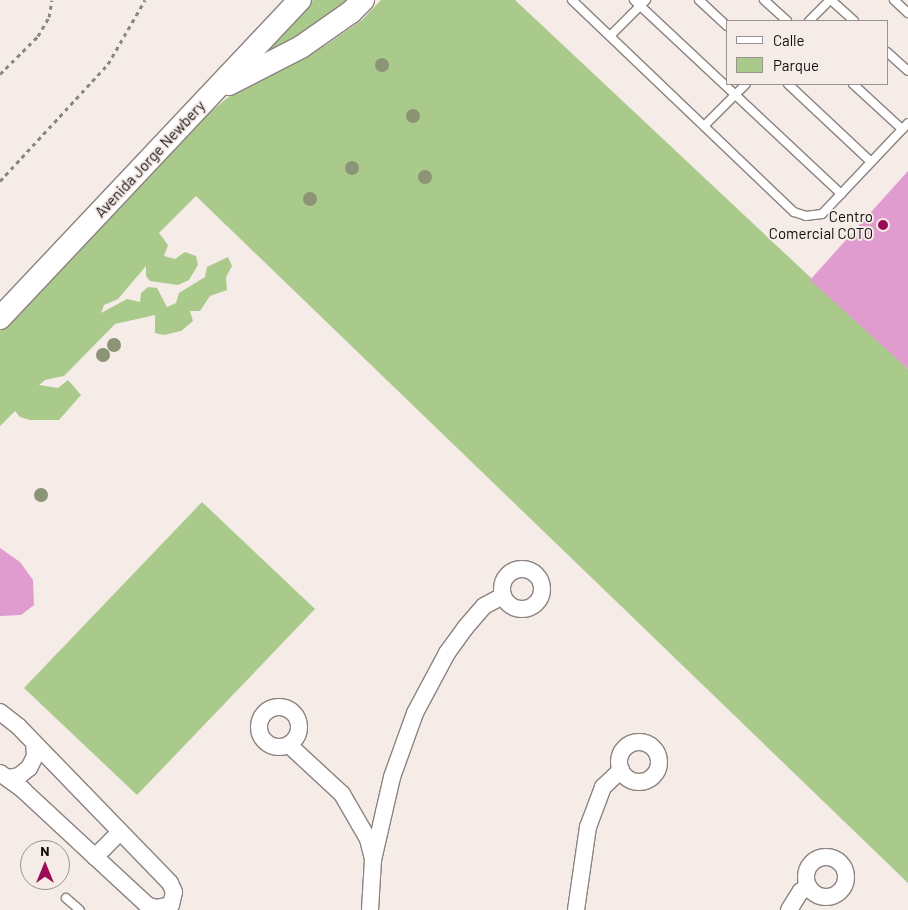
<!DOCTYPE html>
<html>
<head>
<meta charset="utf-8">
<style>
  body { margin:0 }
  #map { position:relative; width:908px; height:910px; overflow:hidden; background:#f5ebe7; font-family:Barlow,sans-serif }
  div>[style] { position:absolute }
  .green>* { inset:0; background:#aaca8c }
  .building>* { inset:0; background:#e09bcf }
  .path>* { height:3px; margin-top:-1.5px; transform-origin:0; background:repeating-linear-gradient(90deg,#8b8481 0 4px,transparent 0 8px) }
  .roads { filter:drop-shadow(1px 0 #8c8380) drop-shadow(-1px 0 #8c8380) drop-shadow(0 1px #8c8380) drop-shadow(0 -1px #8c8380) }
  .lane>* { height:8px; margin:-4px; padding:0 4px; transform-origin:4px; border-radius:4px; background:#fff }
  .street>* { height:16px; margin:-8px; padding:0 8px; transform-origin:8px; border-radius:8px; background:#fff }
  .street>.ring { margin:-8px; padding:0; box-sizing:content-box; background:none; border:16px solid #fff; border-radius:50% }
  .secondary>* { height:22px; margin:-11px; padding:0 11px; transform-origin:11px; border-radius:11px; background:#fff }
  .trees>* { width:14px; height:14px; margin:-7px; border-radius:50%; background:#8c9476 }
  .dots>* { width:14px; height:14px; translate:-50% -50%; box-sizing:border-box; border:2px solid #f5ebe7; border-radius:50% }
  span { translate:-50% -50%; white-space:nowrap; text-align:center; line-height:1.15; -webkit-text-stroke:4px #f5ebe7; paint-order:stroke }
  .street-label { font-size:15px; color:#0f0c0b }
  .poi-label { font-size:15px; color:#0f0c0b }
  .right { translate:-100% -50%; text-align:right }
  .legend { position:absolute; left:726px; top:20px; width:162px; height:65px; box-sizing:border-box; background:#f5ebe7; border:1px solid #99928f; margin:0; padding:6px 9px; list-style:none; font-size:15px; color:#0f0c0b }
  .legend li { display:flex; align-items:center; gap:10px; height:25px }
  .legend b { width:25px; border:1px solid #99928f }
  .north { position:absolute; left:20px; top:840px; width:50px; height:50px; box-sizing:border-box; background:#f5ebe7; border:1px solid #99928f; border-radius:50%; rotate:0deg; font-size:14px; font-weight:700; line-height:20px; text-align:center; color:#0f0c0b }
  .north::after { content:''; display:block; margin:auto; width:18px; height:22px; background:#9d0a55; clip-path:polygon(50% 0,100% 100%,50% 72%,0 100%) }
</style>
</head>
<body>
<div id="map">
  <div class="green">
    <i style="clip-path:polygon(313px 0,351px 0,272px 53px,266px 51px)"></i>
    <i style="clip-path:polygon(381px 0,515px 0,908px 369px,908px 883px,196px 196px,159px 233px,168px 245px,164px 256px,175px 259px,185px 252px,196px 256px,198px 265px,189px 280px,178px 285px,150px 281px,146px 276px,146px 266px,118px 299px,104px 305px,101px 313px,127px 299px,140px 302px,141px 293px,148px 287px,157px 288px,167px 307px,176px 303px,179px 293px,205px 277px,207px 267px,228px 257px,232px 266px,226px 277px,227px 290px,210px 296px,200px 311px,190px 311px,193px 321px,181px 331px,164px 335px,155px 333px,155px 315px,115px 324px,64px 376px,45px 380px,39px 385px,58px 388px,68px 380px,81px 395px,59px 420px,30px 420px,20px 417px,15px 411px,0 426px,0 331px,196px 124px,232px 94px,326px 45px,362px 20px)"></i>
    <i style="clip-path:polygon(202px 502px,315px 609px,137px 795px,24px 688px)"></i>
  </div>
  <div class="building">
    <i style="clip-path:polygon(908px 171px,908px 369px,810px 280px)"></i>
    <i style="clip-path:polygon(0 548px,20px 562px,33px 580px,34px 605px,21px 615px,0 616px)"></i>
  </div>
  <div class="path">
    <i style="left:0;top:74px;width:54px;rotate:-45deg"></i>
    <i style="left:38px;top:36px;width:22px;rotate:-60deg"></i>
    <i style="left:49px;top:17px;width:17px;rotate:-80deg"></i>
    <i style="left:0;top:181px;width:159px;rotate:-47.3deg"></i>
    <i style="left:108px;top:64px;width:74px;rotate:-60deg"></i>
  </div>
  <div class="roads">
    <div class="lane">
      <i style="left:572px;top:0;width:307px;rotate:43.7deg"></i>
      <i style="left:794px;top:212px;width:13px;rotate:18deg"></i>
      <i style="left:806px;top:216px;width:16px;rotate:-7deg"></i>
      <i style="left:822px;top:214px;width:125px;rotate:-46.6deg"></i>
      <i style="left:634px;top:0;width:284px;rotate:43.1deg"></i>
      <i style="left:699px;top:0;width:38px;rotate:43deg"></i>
      <i style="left:764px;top:0;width:31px;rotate:42deg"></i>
      <i style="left:831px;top:0;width:31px;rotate:42deg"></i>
      <i style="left:894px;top:0;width:19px;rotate:43deg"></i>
      <i style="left:809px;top:21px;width:30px;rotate:-45deg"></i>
      <i style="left:610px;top:36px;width:51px;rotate:-45deg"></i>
      <i style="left:887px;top:52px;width:28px;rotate:42deg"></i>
      <i style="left:788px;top:84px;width:114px;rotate:43.2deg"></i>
      <i style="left:853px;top:84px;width:67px;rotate:42.6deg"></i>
      <i style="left:704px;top:126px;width:59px;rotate:-45deg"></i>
      <i style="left:66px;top:898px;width:18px;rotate:41deg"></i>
    </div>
    <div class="street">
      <i class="ring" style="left:502px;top:569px;width:24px;height:24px"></i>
      <i class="ring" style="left:259px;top:707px;width:24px;height:24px"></i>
      <i style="left:0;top:712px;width:24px;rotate:38deg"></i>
      <i style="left:19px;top:727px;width:217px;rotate:45.9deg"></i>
      <i style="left:170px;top:883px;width:10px;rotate:66deg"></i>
      <i style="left:174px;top:892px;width:13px;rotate:103deg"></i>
      <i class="ring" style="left:619px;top:742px;width:24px;height:24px"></i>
      <i style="left:289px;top:745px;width:72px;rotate:42.8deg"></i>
      <i style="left:342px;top:794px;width:52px;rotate:60deg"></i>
      <i style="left:368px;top:839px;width:21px;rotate:76deg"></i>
      <i style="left:0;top:773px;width:29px;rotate:36deg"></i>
      <i style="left:23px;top:790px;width:169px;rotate:42.8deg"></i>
      <i style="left:147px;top:905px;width:9px;rotate:18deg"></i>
      <i style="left:156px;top:908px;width:15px;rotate:-11deg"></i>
      <i style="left:8px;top:778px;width:11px;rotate:-10deg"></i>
      <i style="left:19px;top:776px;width:13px;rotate:-39deg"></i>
      <i style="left:29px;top:768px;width:13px;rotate:-63deg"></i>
      <i style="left:35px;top:756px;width:13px;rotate:-94deg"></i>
      <i style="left:95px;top:857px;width:34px;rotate:-45deg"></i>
      <i class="ring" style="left:806px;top:857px;width:24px;height:24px"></i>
      <i style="left:370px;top:910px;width:50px;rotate:-86.6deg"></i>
      <i style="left:373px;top:860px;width:49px;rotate:-77.1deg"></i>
      <i style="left:384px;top:812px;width:36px;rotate:-77deg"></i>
      <i style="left:392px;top:777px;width:68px;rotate:-70.2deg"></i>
      <i style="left:415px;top:713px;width:68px;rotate:-61.9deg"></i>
      <i style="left:447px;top:653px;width:31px;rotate:-54deg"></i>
      <i style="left:465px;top:628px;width:29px;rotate:-49deg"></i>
      <i style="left:484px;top:606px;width:21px;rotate:-28deg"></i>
      <i style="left:576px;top:910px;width:84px;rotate:-81.8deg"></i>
      <i style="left:588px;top:827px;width:43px;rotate:-69.4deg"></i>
      <i style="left:603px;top:787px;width:25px;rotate:-43deg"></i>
      <i style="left:789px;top:910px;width:22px;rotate:-58deg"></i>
      <i style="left:801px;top:891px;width:9px;rotate:-21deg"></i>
    </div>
    <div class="secondary">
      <i style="left:229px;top:84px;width:81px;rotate:-27.2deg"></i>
      <i style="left:301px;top:47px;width:61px;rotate:-35deg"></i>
      <i style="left:351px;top:12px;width:17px;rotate:-45deg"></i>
      <i style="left:0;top:318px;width:437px;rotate:-46.7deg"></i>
    </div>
  </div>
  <div class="trees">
    <i style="left:382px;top:65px"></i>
    <i style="left:413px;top:116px"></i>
    <i style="left:352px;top:168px"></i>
    <i style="left:425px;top:177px"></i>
    <i style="left:310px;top:199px"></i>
    <i style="left:114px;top:345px"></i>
    <i style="left:103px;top:355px"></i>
    <i style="left:41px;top:495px"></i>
  </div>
  <div class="dots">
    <i style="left:883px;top:225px;background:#9d0a55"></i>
  </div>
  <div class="street-label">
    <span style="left:150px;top:159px;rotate:-47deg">Avenida Jorge Newbery</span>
  </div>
  <div class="poi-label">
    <span class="right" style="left:873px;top:225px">Centro<br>Comercial COTO</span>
  </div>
  <ul class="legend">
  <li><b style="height:6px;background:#fff"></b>Calle</li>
  <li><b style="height:14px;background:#aaca8c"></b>Parque</li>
  </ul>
  <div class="north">N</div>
</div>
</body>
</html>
